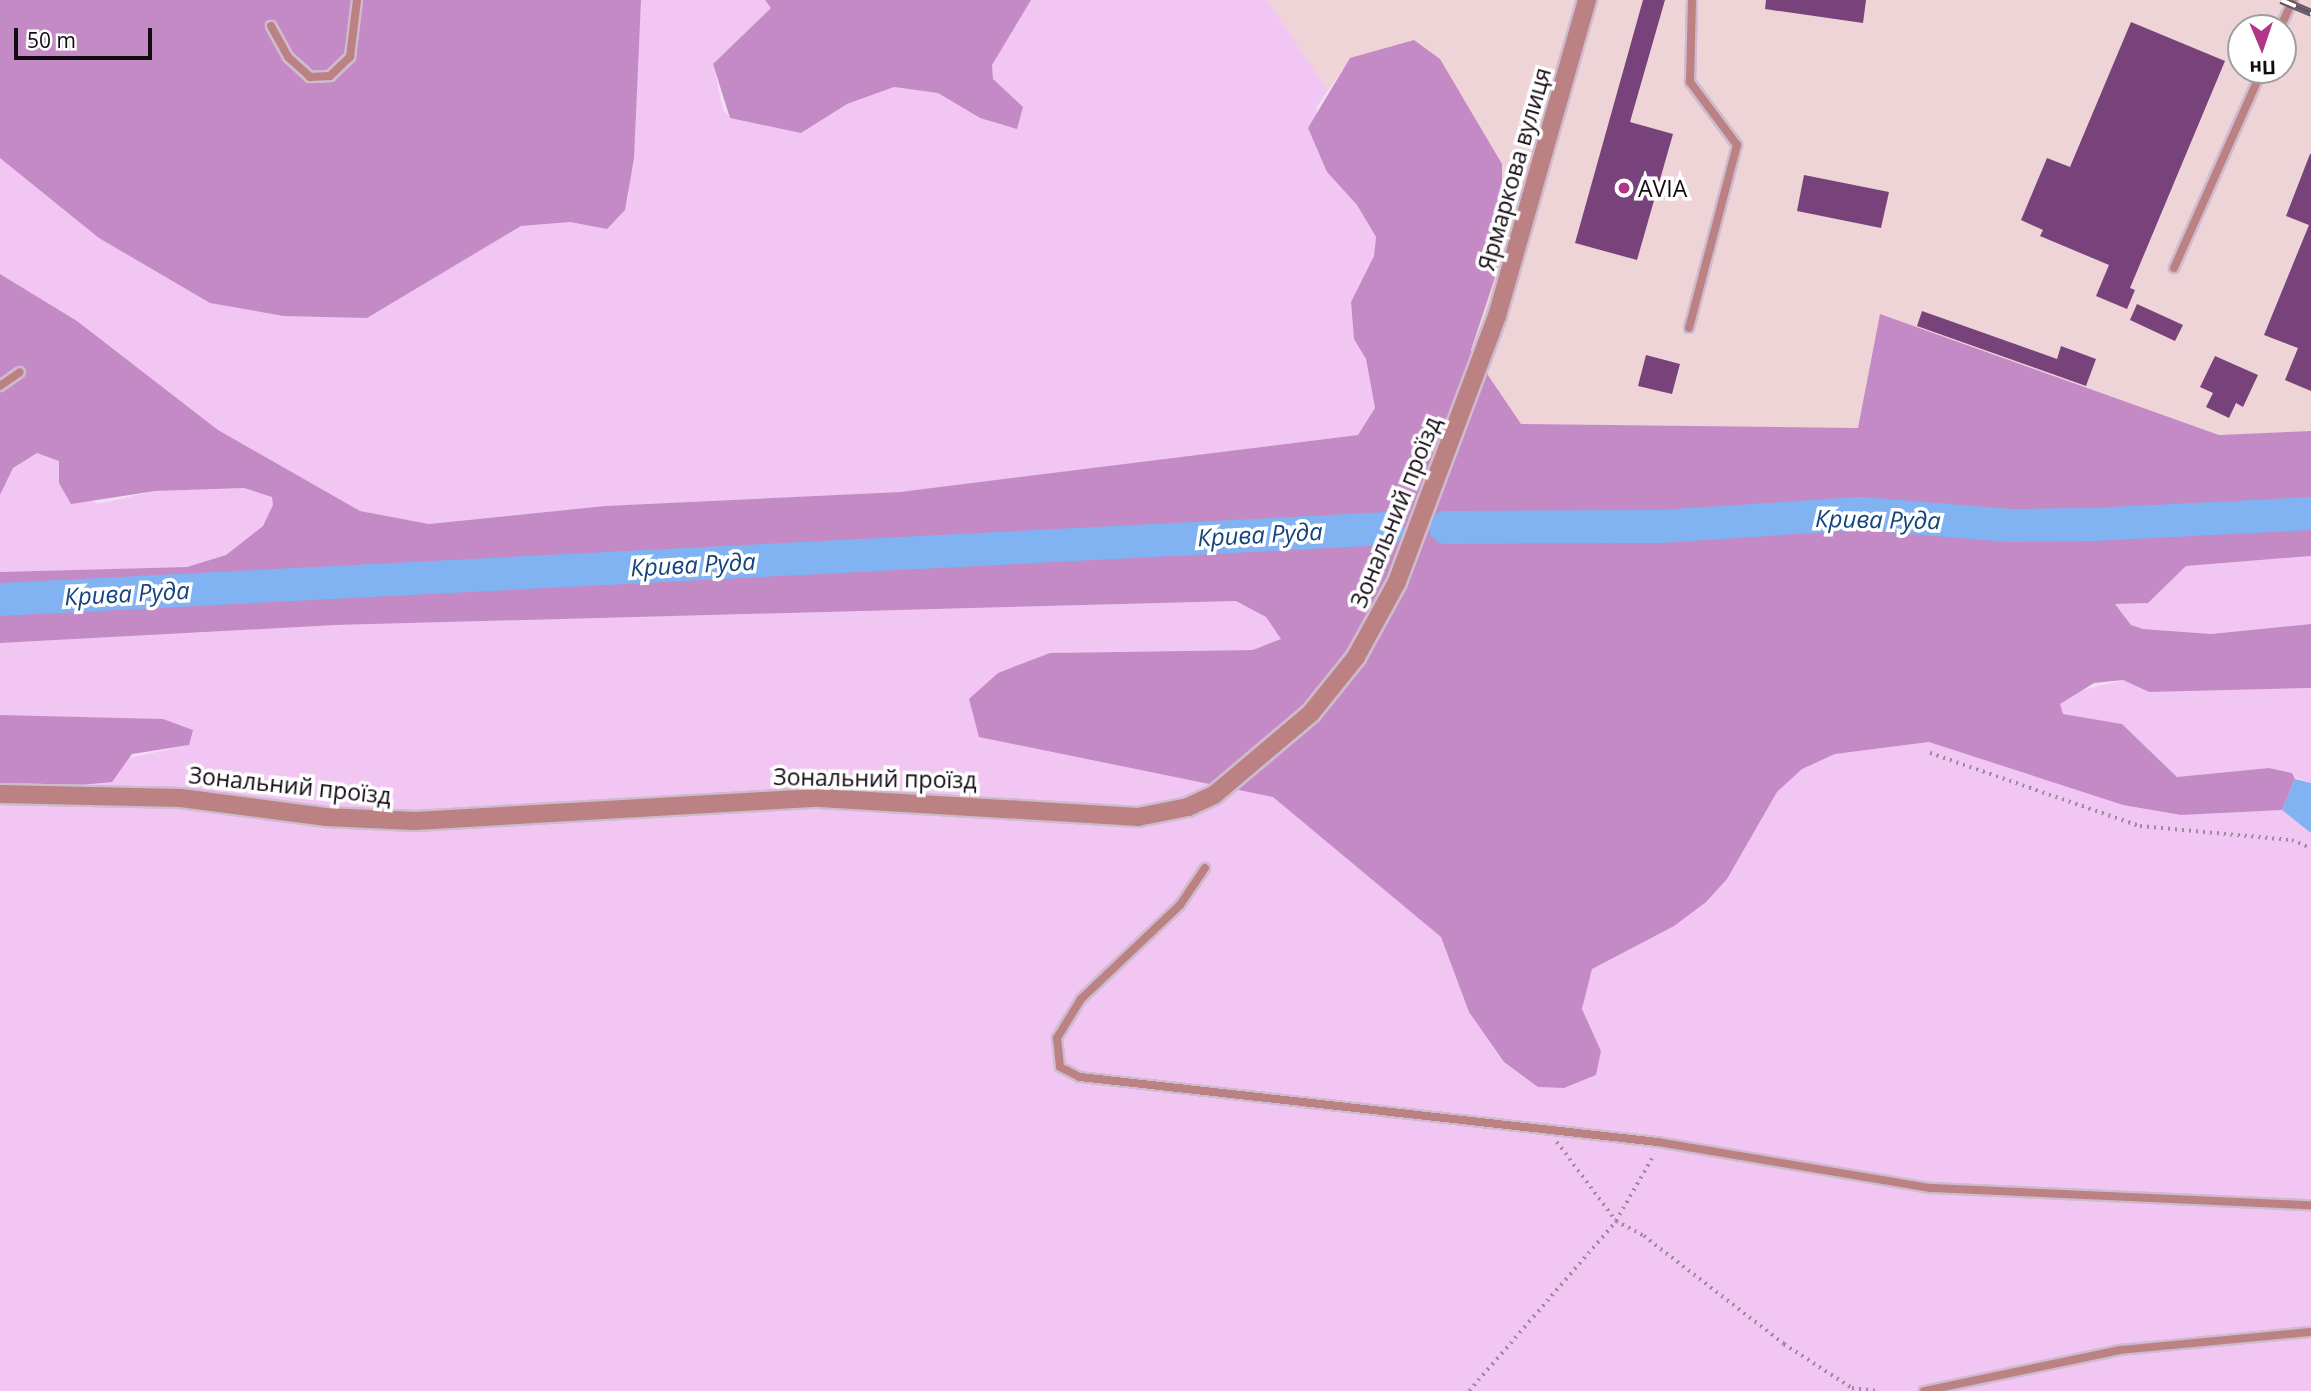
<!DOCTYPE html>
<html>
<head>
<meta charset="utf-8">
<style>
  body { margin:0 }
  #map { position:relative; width:2311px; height:1391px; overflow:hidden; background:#f2ddf3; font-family:"Open Sans",sans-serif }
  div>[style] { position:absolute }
  .industrial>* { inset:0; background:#eed3d7 }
  .green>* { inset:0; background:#f1c6f2 }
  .forest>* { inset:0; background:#c38ac5 }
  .water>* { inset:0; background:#81b2f1 }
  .river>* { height:33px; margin:-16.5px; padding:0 16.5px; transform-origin:16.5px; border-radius:16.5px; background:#81b2f1 }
  .building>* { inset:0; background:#77437a }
  .path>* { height:3.5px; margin-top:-1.75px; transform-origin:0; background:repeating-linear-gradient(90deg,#9b8b9b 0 2px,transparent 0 7px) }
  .roads { filter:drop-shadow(2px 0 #cebbcf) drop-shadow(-2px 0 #cebbcf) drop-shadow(0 2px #cebbcf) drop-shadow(0 -2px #cebbcf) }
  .service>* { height:8px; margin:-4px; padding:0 4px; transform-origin:4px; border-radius:4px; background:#bc8183 }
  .tertiary>* { height:18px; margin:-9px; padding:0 9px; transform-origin:9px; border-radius:9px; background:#bc8183 }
  .rail>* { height:8px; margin-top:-4px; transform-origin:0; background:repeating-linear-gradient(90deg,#fff 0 16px,#625662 0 32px); box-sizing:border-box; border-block:2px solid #625662 }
  .dots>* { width:19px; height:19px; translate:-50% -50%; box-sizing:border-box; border:4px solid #fff; border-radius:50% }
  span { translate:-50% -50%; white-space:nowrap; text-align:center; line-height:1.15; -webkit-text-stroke:7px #fff; paint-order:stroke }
  .street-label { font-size:23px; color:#120b12 }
  .poi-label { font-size:23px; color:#120b12 }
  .left { translate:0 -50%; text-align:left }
  .water-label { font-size:24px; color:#13447c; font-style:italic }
  .north { position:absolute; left:2227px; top:14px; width:70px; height:70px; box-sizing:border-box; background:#fff; border:2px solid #a09da0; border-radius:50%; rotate:178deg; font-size:19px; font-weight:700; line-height:28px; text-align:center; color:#120b12 }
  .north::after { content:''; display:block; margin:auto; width:24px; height:32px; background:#b13689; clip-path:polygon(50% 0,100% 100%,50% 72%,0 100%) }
  .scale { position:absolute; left:14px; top:28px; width:138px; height:32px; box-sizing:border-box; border:4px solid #120b12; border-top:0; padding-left:9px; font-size:21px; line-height:24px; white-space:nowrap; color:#120b12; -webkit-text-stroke:5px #fff; paint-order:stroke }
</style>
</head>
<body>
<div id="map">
  <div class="industrial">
    <i style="clip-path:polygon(evenodd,1267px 0,2311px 0,2311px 431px,2219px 435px,1880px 314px,1859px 428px,1521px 424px,1471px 350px,1502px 256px,1350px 58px,1328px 90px,1267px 0,2241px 28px,2283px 28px,2283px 70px,2241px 70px,2241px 28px)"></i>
  </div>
  <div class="green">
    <i style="clip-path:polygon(641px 0,765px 0,771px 8px,713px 64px,723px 110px,730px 118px,801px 133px,847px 104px,894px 87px,938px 93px,979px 118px,1023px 107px,993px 79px,992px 65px,1031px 0,1267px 0,1328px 90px,1316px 108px,1327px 172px,1357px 205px,1376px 237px,1374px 256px,1351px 302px,1354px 339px,1366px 359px,1375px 409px,1358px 435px,1223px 456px,900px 492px,605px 506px,429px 524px,360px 511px,218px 430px,77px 321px,0 274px,0 158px,367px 318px,521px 226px,570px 222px,607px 229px,628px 199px)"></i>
    <i style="clip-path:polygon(37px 453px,60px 461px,59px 483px,98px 504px,155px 491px,244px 488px,273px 497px,273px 506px,263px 526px,226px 555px,187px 567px,0 572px,0 495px,13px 468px)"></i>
    <i style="clip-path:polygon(2311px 556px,2311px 624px,2211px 634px,2143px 629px,2131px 625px,2115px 604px,2148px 603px,2186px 566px)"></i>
    <i style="clip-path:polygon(1236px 601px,1266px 617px,1282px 639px,1253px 650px,1050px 653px,979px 736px,1273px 796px,1441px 937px,1469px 1012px,1504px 1062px,1538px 1087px,1564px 1088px,1596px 1075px,1601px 1051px,1582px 1009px,1592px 969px,1727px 879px,1777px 792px,1802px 769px,1835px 754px,1929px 742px,2123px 805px,2181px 815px,2282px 810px,2311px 833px,2311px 1391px,0 1391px,0 786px,189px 745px,163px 719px,0 715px,0 643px,336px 625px)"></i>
    <i style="clip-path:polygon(2123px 680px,2149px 692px,2311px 688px,2311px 783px,2269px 768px,2177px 777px,2122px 724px,2062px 714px,2060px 704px,2071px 693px)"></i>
  </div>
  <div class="forest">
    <i style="clip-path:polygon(0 0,641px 0,634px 158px,625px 210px,607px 229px,570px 222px,521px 226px,367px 318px,284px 316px,210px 303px,99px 238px,0 158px)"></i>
    <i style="clip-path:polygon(765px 0,1031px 0,992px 65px,993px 79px,1023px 107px,1017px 129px,980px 118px,938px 93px,894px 87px,847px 104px,801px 133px,730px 118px,713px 64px,771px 8px)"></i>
    <i style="clip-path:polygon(1414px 40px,1440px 59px,1502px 164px,1502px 256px,1471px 350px,1521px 424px,1858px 428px,1880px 314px,2219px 435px,2311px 431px,2311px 556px,2186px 566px,2148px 603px,2115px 604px,2131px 625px,2143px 629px,2211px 634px,2311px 624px,2311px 688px,2149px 692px,2123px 680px,2094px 683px,2060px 704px,2063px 714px,2122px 724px,2177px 777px,2269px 768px,2292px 773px,2295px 779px,2282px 810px,2181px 815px,2123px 805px,1929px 742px,1835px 754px,1802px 769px,1777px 792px,1727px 879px,1706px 902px,1674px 926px,1592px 969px,1582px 1009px,1601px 1051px,1596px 1075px,1564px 1088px,1538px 1087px,1504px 1062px,1469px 1012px,1441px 937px,1273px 797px,979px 737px,969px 699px,998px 673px,1050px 653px,1253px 650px,1281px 639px,1266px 617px,1236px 601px,336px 625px,0 643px,0 572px,187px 567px,226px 555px,263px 526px,273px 505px,272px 497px,244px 488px,155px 491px,71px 504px,59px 483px,59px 461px,37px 453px,13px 468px,0 495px,0 274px,77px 321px,218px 430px,360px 511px,429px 524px,605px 506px,900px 492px,1358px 435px,1375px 408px,1366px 359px,1354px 339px,1351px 302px,1374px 256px,1376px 237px,1357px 205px,1327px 172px,1308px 128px,1350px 58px)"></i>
    <i style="clip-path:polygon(0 715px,163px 719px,193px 730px,189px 745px,132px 754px,112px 782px,25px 790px,0 786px)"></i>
  </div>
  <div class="water">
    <i style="clip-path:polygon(2295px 779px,2311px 783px,2311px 833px,2282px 810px)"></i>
  </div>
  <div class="river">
    <i style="left:1445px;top:527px;width:214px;rotate:-0.3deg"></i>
    <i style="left:1659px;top:526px;width:201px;rotate:-3.7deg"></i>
    <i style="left:1860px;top:513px;width:150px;rotate:4.6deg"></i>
    <i style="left:2010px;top:525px;width:83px;rotate:-0.7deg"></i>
    <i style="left:2093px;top:524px;width:218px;rotate:-2.9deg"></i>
    <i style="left:0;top:599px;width:1389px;rotate:-2.93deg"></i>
  </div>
  <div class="building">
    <i style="clip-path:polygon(1643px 0,1665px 0,1630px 122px,1673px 134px,1637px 260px,1575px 243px)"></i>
    <i style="clip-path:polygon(1766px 0,1866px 0,1863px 23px,1765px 9px)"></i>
    <i style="clip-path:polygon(2131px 22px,2225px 61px,2130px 288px,2135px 290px,2127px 309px,2096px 296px,2109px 265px,2040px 236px,2043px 230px,2021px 220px,2047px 158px,2070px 167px)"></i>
    <i style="clip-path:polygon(2310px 154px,2311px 154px,2311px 391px,2285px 380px,2298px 348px,2264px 335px,2309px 225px,2286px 216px)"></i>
    <i style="clip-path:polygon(1804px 175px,1889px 192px,1881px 228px,1797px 211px)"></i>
    <i style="clip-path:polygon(2137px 304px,2183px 325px,2175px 341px,2130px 320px)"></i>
    <i style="clip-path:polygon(1922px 311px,2057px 359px,2061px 346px,2096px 359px,2086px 386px,1917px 326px)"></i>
    <i style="clip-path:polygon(1646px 355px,1680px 364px,1672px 394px,1638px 386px)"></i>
    <i style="clip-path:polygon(2215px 356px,2258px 375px,2243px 407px,2236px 403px,2229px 418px,2206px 407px,2213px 393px,2200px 387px)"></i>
  </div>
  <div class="path">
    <i style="left:1930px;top:753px;width:222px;rotate:19.2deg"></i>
    <i style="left:2140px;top:826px;width:153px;rotate:5.3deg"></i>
    <i style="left:2292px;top:840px;width:21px;rotate:23deg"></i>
    <i style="left:1557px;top:1142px;width:99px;rotate:53.2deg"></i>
    <i style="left:1616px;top:1221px;width:32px;rotate:28deg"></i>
    <i style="left:1644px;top:1236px;width:177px;rotate:37.6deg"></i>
    <i style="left:1784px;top:1344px;width:81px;rotate:32.9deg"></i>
    <i style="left:1852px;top:1388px;width:23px;rotate:7deg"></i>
    <i style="left:1469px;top:1391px;width:225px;rotate:-49.1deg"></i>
    <i style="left:1616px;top:1221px;width:77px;rotate:-60.4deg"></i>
  </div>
  <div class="roads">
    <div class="service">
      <i style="left:271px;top:26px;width:35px;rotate:61deg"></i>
      <i style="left:288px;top:57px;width:30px;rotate:42deg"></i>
      <i style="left:310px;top:77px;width:20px;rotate:-3deg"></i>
      <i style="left:330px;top:76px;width:28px;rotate:-44deg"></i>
      <i style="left:350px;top:57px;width:57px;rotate:-83deg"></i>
      <i style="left:2280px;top:28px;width:31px;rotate:-65deg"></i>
      <i style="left:2174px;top:268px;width:217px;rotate:-66deg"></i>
      <i style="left:1689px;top:328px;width:189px;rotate:-75.3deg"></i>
      <i style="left:1737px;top:145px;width:79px;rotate:-126.7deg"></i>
      <i style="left:1690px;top:82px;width:82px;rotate:-88.6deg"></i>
      <i style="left:0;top:386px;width:24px;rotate:-35deg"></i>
      <i style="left:1205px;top:868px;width:45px;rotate:124deg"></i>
      <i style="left:1180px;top:905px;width:137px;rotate:136.5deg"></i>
      <i style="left:1081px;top:999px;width:46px;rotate:121.6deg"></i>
      <i style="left:1057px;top:1038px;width:29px;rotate:84deg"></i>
      <i style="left:1060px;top:1067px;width:22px;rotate:27deg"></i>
      <i style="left:1080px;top:1077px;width:582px;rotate:6.42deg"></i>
      <i style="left:1658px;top:1142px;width:277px;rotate:9.6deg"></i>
      <i style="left:1931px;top:1188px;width:380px;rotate:2.6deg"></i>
      <i style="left:1924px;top:1391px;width:200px;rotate:-11.8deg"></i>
      <i style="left:2120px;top:1350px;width:192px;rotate:-5.4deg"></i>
    </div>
    <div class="tertiary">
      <i style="left:0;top:794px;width:181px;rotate:1.3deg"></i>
      <i style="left:181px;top:798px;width:145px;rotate:7.5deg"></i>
      <i style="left:325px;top:817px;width:90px;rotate:2.5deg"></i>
      <i style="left:415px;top:821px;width:406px;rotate:-3.3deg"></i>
      <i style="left:820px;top:798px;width:319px;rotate:3.4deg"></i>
      <i style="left:1138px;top:817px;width:51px;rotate:-11.3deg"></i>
      <i style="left:1188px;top:807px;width:29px;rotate:-25deg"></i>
      <i style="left:1214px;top:795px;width:127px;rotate:-40.2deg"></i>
      <i style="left:1311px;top:713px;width:72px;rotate:-51.2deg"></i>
      <i style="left:1356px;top:657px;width:85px;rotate:-61.3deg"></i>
      <i style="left:1397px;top:582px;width:284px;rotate:-69.4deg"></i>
      <i style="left:1497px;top:316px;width:329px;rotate:-74.1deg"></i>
    </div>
  </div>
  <div class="rail">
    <i style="left:2281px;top:0;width:33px;rotate:23deg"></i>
  </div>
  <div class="dots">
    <i style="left:1624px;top:188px;background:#b13689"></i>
  </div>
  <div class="street-label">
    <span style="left:1514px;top:169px;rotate:-74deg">Ярмаркова вулиця</span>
    <span style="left:1395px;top:512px;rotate:-68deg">Зональний проїзд</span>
    <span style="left:875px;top:778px;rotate:1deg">Зональний проїзд</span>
    <span style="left:290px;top:785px;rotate:6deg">Зональний проїзд</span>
  </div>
  <div class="poi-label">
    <span class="left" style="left:1638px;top:188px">AVIA</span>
  </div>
  <div class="water-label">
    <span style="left:1878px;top:519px;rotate:1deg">Крива Руда</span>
    <span style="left:1260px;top:534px;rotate:-3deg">Крива Руда</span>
    <span style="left:693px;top:564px;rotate:-3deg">Крива Руда</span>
    <span style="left:127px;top:593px;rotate:-3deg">Крива Руда</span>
  </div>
  <div class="north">Пн</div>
  <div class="scale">50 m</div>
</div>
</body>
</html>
